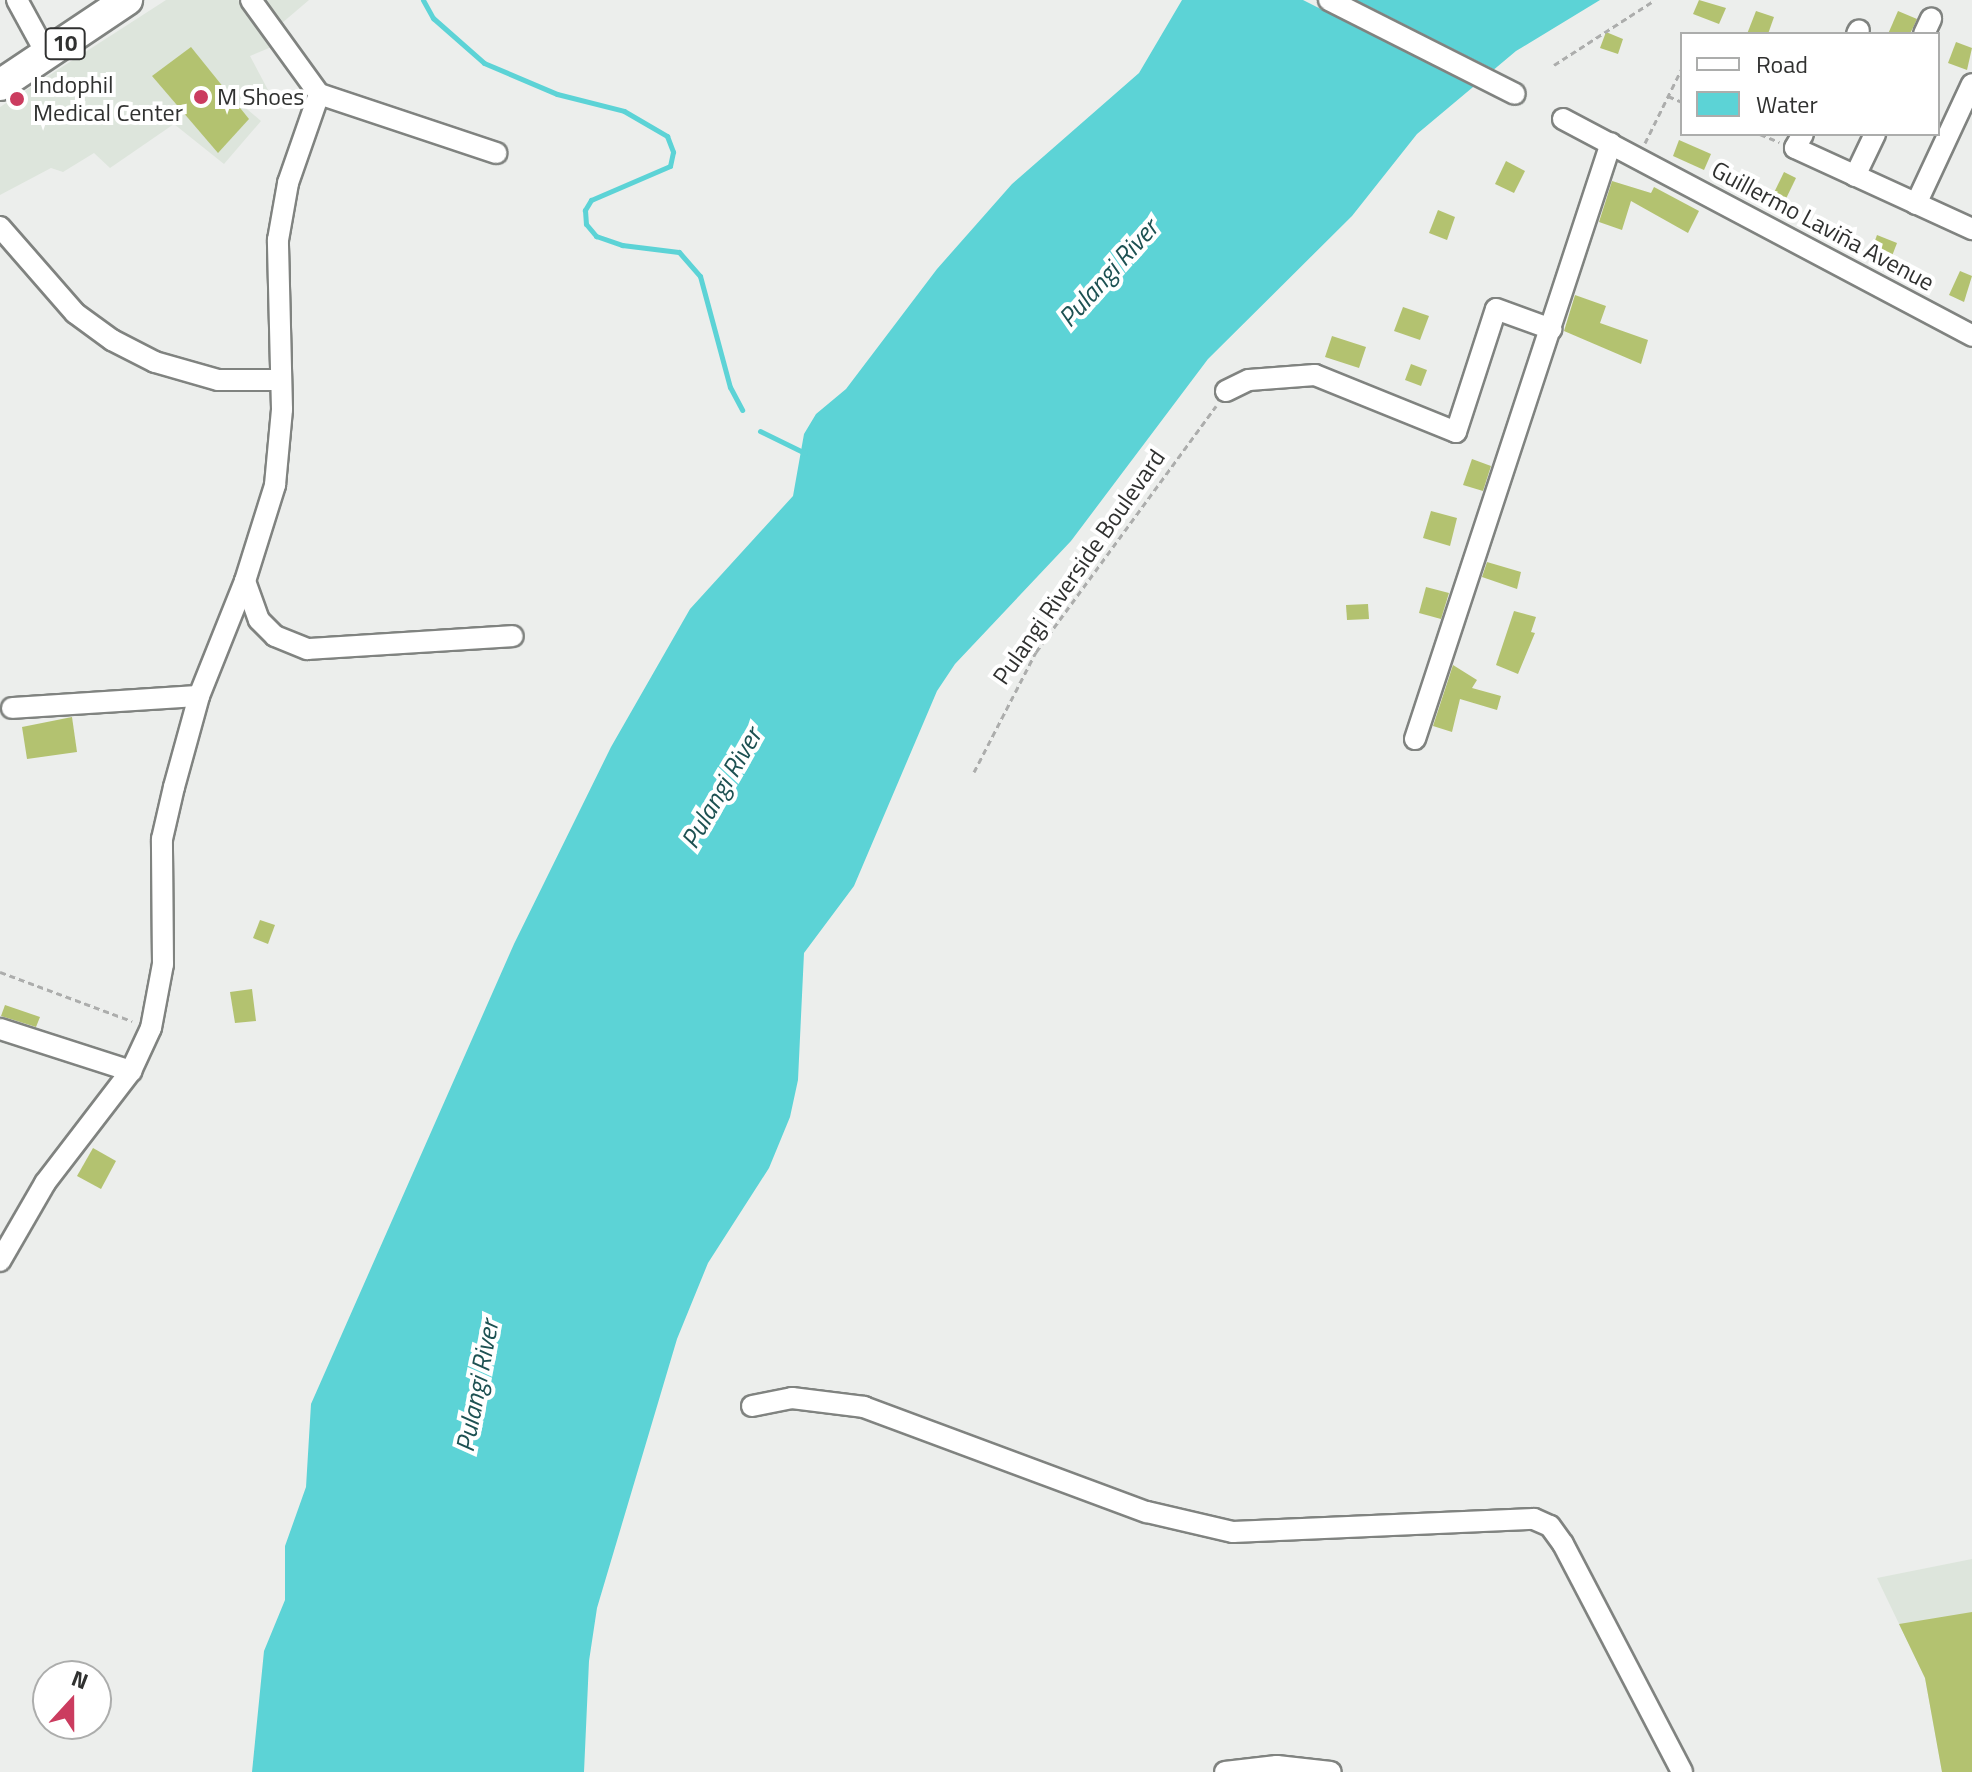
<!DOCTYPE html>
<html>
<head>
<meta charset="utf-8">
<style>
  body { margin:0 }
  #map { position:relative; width:1972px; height:1772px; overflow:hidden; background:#eceeec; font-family:"Titillium Web",sans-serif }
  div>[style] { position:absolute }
  .built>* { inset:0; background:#dde5dc }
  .water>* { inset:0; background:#5cd3d6 }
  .pier>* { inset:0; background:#eceeec }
  .stream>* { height:5px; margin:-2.5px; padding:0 2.5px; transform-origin:2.5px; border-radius:2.5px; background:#5cd3d6 }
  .building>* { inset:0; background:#b3c270 }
  .path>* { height:3px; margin-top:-1.5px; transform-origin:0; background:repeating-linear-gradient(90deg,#acadac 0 6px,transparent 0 10px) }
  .roads { filter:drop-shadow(2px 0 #808380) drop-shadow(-2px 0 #808380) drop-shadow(0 2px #808380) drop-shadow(0 -2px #808380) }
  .minor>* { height:20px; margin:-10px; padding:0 10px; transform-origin:10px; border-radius:10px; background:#fff }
  .highway>* { height:30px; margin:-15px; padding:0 15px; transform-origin:15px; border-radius:15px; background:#fff }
  .dots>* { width:22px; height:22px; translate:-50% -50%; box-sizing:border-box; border:4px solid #fff; border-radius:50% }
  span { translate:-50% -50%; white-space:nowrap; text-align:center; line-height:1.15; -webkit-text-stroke:8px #fff; paint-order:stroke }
  .shield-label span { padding:2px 6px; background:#fff; border:2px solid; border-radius:6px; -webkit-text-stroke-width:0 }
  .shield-label { font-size:22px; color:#303130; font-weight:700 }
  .poi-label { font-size:24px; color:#303130 }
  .left { translate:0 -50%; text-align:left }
  .street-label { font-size:24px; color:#303130 }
  .water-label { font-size:26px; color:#1d5152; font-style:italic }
  .legend { position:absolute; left:1680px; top:32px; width:260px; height:104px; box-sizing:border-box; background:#fff; border:2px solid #acadac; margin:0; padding:10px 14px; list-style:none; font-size:24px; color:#303130 }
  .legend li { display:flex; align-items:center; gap:16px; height:40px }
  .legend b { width:40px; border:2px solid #acadac }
  .north { position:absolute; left:32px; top:1660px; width:80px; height:80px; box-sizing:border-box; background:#fff; border:2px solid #acadac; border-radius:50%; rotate:21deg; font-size:22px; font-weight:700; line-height:32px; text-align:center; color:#303130 }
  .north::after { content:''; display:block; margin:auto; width:28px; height:36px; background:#cb3c5f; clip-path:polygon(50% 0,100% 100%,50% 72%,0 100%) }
</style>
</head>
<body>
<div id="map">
  <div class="built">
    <i style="clip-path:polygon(166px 0,238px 0,274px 46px,250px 56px,268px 90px,241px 104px,261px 121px,224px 164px,174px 124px,110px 168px,94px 153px,63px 172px,51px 168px,0 195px,0 107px)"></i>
    <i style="clip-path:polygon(266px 0,309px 0,282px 23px)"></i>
    <i style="clip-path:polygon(1972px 1559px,1972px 1772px,1942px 1772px,1925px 1678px,1877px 1578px)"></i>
  </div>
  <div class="water">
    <i style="clip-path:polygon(1182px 0,1600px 0,1516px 51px,1417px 134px,1352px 216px,1208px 359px,1071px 541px,955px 664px,937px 691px,854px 886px,804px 953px,798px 1080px,790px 1117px,769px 1168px,708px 1263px,677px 1339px,597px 1608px,589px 1661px,584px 1772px,252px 1772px,264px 1651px,285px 1600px,285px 1546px,306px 1487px,311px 1404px,514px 944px,611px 747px,690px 609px,793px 496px,804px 434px,816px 414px,846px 389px,937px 269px,1012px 184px,1139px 73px)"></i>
  </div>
  <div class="pier">
    <i style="clip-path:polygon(1303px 0,1356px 0,1497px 71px,1475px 87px)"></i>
  </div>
  <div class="stream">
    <i style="left:423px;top:0;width:21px;rotate:61deg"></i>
    <i style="left:433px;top:18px;width:68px;rotate:41.4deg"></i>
    <i style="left:484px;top:63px;width:79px;rotate:23deg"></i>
    <i style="left:557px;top:94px;width:69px;rotate:14.2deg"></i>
    <i style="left:624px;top:111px;width:50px;rotate:30.2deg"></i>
    <i style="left:667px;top:136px;width:17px;rotate:69deg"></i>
    <i style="left:673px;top:152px;width:14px;rotate:102deg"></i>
    <i style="left:670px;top:166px;width:86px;rotate:156.7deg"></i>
    <i style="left:591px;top:200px;width:12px;rotate:121deg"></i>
    <i style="left:585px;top:210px;width:14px;rotate:86deg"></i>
    <i style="left:586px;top:224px;width:16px;rotate:50deg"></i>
    <i style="left:596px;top:236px;width:28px;rotate:19deg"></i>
    <i style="left:622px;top:245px;width:57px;rotate:7deg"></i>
    <i style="left:679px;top:252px;width:32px;rotate:49deg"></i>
    <i style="left:700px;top:276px;width:115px;rotate:74.9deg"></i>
    <i style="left:730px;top:387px;width:26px;rotate:62deg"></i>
    <i style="left:760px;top:431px;width:50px;rotate:26.1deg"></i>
  </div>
  <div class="building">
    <i style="clip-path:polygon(1699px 0,1726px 8px,1719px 24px,1693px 14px)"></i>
    <i style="clip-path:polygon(1756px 11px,1774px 17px,1768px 34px,1747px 34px)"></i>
    <i style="clip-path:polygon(1898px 11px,1917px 19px,1910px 34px,1888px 34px)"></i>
    <i style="clip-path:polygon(1606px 32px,1623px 39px,1618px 54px,1600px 48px)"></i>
    <i style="clip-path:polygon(1956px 42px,1972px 48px,1967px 70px,1948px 63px)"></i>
    <i style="clip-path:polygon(191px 47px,249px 119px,218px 153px,152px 76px)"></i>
    <i style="clip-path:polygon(1679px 140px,1711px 154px,1704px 170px,1673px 156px)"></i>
    <i style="clip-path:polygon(1506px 161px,1525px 171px,1514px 193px,1495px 184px)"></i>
    <i style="clip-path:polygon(1784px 172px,1796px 178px,1781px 209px,1769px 203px)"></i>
    <i style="clip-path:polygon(1612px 181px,1651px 193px,1654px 187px,1699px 211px,1688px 233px,1631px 201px,1622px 230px,1599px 222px)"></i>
    <i style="clip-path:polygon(1438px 210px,1455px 217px,1447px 240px,1429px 233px)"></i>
    <i style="clip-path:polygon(1877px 235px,1897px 243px,1892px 256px,1872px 249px)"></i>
    <i style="clip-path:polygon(1960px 271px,1972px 276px,1964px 302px,1949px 295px)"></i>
    <i style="clip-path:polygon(1575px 295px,1606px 306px,1600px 323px,1648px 340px,1641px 364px,1564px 331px)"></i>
    <i style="clip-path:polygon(1403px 307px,1429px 316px,1420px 340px,1394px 331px)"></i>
    <i style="clip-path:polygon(1332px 336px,1366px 347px,1359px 368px,1325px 357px)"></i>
    <i style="clip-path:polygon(1411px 364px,1427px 370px,1421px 386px,1405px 380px)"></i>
    <i style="clip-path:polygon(1472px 459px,1491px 466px,1483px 491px,1463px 485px)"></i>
    <i style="clip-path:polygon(1431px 511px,1457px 518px,1450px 546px,1423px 538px)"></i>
    <i style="clip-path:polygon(1487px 562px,1521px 572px,1517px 589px,1482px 577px)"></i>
    <i style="clip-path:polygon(1426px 587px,1449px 593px,1441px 619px,1419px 613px)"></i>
    <i style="clip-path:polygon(1368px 604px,1369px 619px,1347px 620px,1346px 605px)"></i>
    <i style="clip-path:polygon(1514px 611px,1536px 617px,1531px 632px,1535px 633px,1518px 674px,1496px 665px)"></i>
    <i style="clip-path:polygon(1453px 665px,1477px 680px,1472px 688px,1501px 696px,1497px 710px,1460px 699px,1452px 732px,1433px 726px)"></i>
    <i style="clip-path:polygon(72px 717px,77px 752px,27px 759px,22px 727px)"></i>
    <i style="clip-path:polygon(260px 920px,275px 925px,268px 944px,253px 938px)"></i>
    <i style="clip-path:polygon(252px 989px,256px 1021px,235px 1023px,230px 992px)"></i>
    <i style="clip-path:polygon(5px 1005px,40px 1017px,36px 1027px,1px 1016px)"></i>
    <i style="clip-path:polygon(93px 1148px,116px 1161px,101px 1189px,77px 1176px)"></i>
    <i style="clip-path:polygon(1972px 1612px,1972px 1772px,1942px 1772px,1925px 1678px,1899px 1624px)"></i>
  </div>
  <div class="path">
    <i style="left:1554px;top:65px;width:120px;rotate:-32.8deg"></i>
    <i style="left:1668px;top:96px;width:15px;rotate:23deg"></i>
    <i style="left:1760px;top:134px;width:21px;rotate:23deg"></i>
    <i style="left:1645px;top:143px;width:84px;rotate:-63.7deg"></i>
    <i style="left:974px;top:772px;width:135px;rotate:-62.7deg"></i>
    <i style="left:1036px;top:652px;width:305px;rotate:-53.8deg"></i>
    <i style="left:0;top:972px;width:141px;rotate:20.4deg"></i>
  </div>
  <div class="roads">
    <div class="minor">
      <i style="left:17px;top:0;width:63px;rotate:61.4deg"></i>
      <i style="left:1329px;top:0;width:208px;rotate:26.8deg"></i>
      <i style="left:1857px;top:34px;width:4px;rotate:-63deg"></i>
      <i style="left:1924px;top:34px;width:17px;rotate:-65deg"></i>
      <i style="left:319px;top:94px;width:187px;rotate:18.4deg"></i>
      <i style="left:1563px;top:119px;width:463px;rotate:27.9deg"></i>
      <i style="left:1803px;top:134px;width:16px;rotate:120deg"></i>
      <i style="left:1795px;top:148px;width:195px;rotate:24.6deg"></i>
      <i style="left:1855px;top:176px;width:47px;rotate:-64.5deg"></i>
      <i style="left:1916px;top:204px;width:132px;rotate:-65deg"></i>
      <i style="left:0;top:227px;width:114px;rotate:48.9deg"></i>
      <i style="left:75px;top:313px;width:46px;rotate:36.1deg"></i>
      <i style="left:112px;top:340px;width:48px;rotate:27.1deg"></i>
      <i style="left:155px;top:362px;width:66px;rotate:15.9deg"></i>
      <i style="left:218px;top:380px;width:63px"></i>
      <i style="left:1226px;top:391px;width:25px;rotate:-26deg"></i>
      <i style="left:1249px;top:380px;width:66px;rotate:-4.3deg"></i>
      <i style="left:1315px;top:375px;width:152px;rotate:22deg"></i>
      <i style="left:1456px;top:432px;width:129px;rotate:-72deg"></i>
      <i style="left:1496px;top:309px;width:59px;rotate:20deg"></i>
      <i style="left:245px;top:581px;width:41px;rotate:70.3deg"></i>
      <i style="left:259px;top:620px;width:23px;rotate:45deg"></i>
      <i style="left:275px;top:636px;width:35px;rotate:22deg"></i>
      <i style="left:308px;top:649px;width:205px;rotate:-3.6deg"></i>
      <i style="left:12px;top:708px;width:187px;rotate:-3.7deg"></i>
      <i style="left:1415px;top:739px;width:627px;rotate:-71.8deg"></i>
      <i style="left:0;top:1029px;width:138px;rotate:17.8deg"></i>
      <i style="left:0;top:1261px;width:90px;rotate:-60deg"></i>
      <i style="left:45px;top:1183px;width:141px;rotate:-52.5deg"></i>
      <i style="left:131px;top:1071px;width:47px;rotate:-65.1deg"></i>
      <i style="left:151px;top:1028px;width:65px;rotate:-79.4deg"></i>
      <i style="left:163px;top:964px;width:125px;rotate:-90.5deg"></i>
      <i style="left:162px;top:839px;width:53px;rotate:-77deg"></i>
      <i style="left:174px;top:787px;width:94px;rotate:-74.6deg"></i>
      <i style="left:199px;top:696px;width:124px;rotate:-68.2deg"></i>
      <i style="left:245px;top:581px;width:101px;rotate:-72.6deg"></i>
      <i style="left:275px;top:485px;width:76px;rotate:-84.7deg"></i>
      <i style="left:282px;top:409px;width:169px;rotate:-91.4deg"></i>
      <i style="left:278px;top:240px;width:58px;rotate:-80deg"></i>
      <i style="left:288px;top:183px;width:94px;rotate:-70.8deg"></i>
      <i style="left:319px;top:94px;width:116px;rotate:-125.9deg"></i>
      <i style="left:752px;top:1406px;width:41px;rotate:-11.3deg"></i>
      <i style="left:792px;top:1398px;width:73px;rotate:7.1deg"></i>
      <i style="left:864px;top:1407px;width:302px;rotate:20.4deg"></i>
      <i style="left:1147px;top:1512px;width:88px;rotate:13.1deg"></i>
      <i style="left:1233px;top:1532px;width:301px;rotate:-2.5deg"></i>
      <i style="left:1534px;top:1519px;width:17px;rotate:24deg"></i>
      <i style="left:1550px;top:1526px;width:22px;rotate:54deg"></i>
      <i style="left:1563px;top:1544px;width:257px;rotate:62.4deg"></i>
      <i style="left:1225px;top:1772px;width:52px;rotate:-6.6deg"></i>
      <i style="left:1277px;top:1766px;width:54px;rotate:6.3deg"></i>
    </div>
    <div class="highway">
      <i style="left:0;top:85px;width:153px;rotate:-33.8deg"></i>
    </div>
  </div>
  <div class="dots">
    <i style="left:201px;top:97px;background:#cb3c5f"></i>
    <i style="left:17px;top:99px;background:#cb3c5f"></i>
  </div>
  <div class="shield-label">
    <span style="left:65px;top:44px">10</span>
  </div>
  <div class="poi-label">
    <span class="left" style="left:33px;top:99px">Indophil<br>Medical Center</span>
    <span class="left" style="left:217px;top:97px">M Shoes</span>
  </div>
  <div class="street-label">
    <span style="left:1823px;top:226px;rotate:28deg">Guillermo Laviña Avenue</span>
    <span style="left:1079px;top:567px;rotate:-55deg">Pulangi Riverside Boulevard</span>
  </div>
  <div class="water-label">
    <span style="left:1108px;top:273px;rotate:-48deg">Pulangi River</span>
    <span style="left:721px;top:788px;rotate:-60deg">Pulangi River</span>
    <span style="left:477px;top:1386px;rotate:-79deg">Pulangi River</span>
  </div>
  <ul class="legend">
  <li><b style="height:10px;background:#fff"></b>Road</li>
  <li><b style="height:22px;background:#5cd3d6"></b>Water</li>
  </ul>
  <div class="north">N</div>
</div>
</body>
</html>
